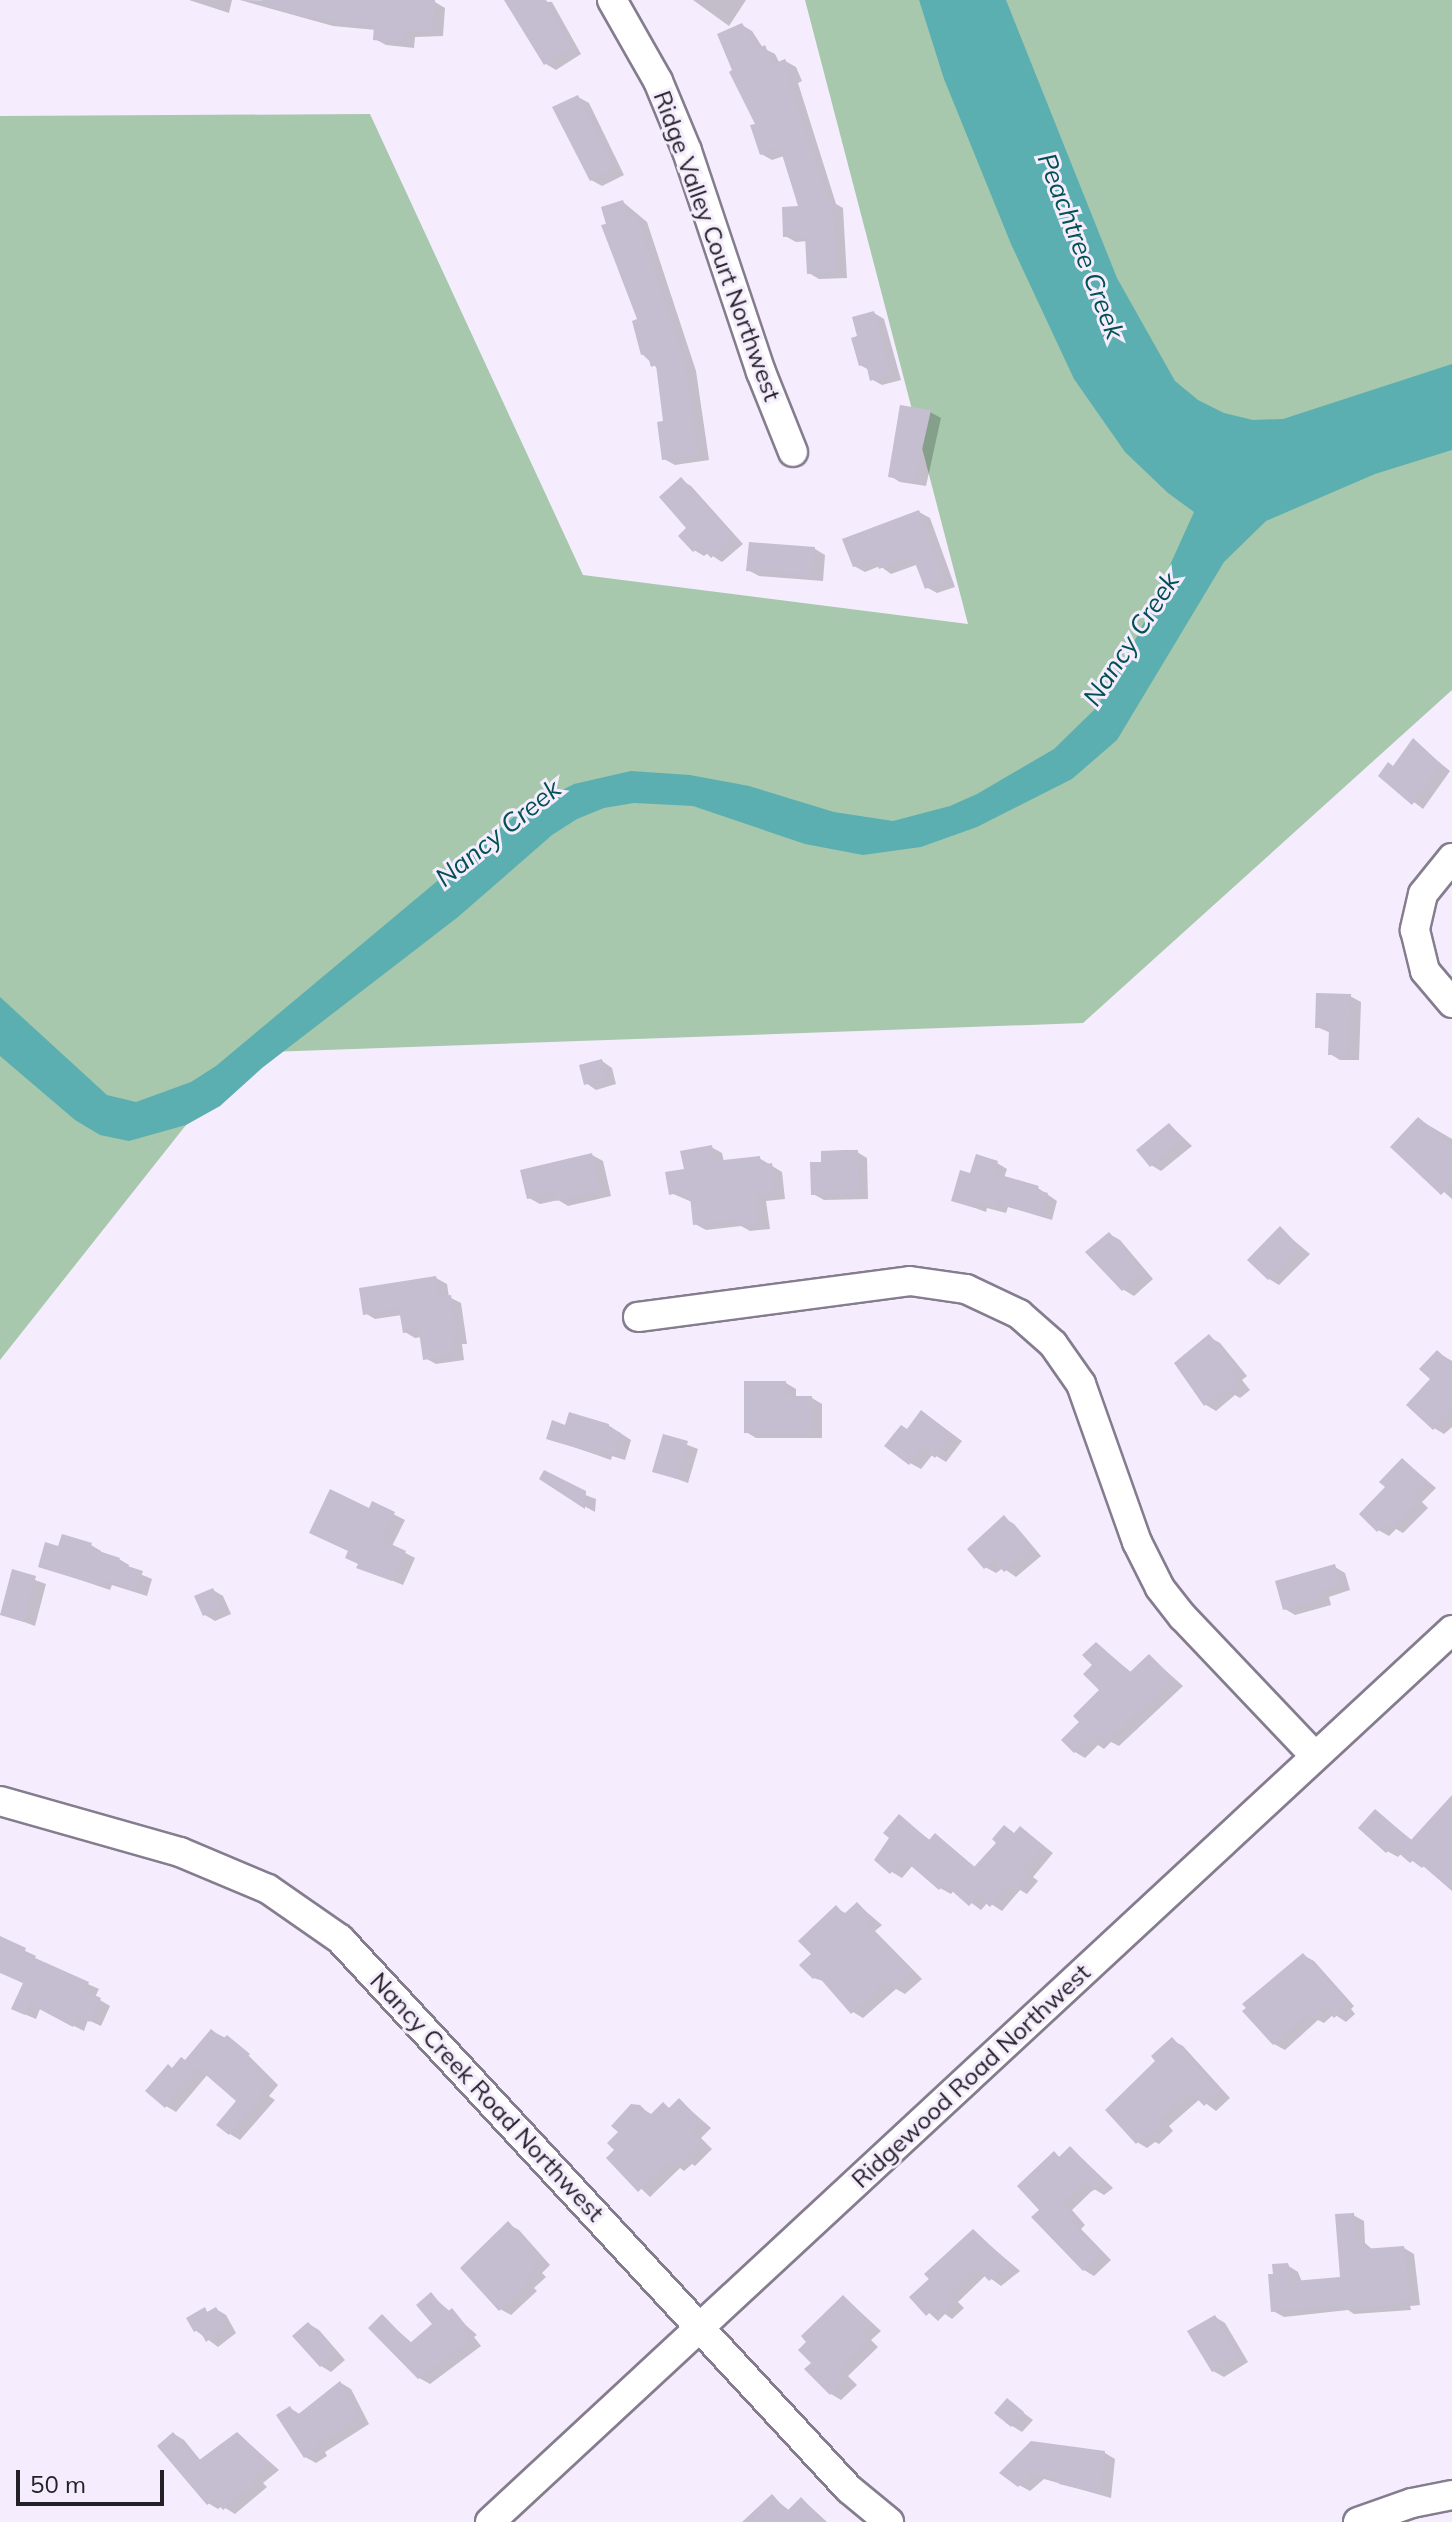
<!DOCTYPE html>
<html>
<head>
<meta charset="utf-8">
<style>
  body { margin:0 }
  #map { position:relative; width:1452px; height:2522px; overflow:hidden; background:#f5edfd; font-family:Mulish,sans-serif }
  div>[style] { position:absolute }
  .green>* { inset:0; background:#a7c8ad }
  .water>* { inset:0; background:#5cafb0 }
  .shadow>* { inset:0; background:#0003 }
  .building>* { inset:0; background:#c5bdd0 }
  .roads { filter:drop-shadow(2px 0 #857d8f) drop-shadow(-2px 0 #857d8f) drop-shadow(0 2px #857d8f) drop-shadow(0 -2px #857d8f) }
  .minor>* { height:28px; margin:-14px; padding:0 14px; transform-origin:14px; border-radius:14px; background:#fff }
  span { translate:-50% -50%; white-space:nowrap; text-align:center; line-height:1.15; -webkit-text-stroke:6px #f5edfd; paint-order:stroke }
  .street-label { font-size:24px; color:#242027 }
  .water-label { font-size:26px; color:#015152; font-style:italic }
  .scale { position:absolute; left:16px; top:2470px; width:148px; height:36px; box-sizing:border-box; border:4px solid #242027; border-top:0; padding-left:10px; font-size:24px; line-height:28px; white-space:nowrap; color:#242027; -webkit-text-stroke:6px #f5edfd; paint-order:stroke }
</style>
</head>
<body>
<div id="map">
  <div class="green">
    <i style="clip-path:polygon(805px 0,1452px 0,1452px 690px,1083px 1023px,243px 1053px,0 1360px,0 116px,370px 114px,583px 575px,968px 624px)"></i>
  </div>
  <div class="water">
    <i style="clip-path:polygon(919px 0,1006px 0,1117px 278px,1175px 381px,1198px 400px,1224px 413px,1253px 420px,1283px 419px,1452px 364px,1452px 450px,1375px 474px,1266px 521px,1224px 562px,1117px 740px,1072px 779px,977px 827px,921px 847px,863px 855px,805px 844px,693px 806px,634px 803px,604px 808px,577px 819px,552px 835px,458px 917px,262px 1068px,220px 1106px,186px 1125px,129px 1141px,100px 1135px,75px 1120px,0 1056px,0 997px,107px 1095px,136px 1102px,191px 1082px,216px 1066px,521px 811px,574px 784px,631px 771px,690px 775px,749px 786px,834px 812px,893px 821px,950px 806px,977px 794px,1054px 749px,1096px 708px,1140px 631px,1194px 512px,1168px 493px,1125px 452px,1074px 379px,1011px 244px,944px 79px)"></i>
  </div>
  <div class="shadow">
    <i style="clip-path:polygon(189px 0,232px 0,229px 13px)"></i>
    <i style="clip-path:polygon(240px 0,435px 2px,445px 8px,443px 36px,415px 37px,414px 48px,386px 45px,375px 39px,376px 30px,333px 26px)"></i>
    <i style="clip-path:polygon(506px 0,552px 2px,581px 54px,556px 70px,546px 64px)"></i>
    <i style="clip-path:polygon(693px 0,746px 0,729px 26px)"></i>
    <i style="clip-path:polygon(742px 25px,752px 31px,763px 48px,775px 54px,780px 64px,785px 61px,796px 67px,802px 81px,798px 83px,836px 204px,843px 208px,847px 278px,819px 279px,809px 273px,807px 241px,796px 242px,785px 236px,800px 208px,784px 156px,772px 160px,761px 154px,758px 125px,734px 72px)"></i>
    <i style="clip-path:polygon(578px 97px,589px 103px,624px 175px,602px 186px,591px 180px)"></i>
    <i style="clip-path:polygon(623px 202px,647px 222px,696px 371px,709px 460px,675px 465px,664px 459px,666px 422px,658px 369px,642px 354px,639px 321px,609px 225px)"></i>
    <i style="clip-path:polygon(874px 313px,884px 319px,901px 380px,882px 385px,871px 379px,869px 370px,860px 365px)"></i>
    <i style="clip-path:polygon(930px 412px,941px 418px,926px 486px,900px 482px,890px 476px)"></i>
    <i style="clip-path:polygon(681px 480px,691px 486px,743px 544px,722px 562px,708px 553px,704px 556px,694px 550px)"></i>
    <i style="clip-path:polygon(919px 512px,930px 518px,955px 587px,937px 593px,926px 587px,916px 565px,891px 574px,880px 566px,865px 572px,854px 566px)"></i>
    <i style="clip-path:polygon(815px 549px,825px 555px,823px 581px,759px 576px,748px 570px)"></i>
    <i style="clip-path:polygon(1413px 741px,1450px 771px,1423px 809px,1380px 776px,1394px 768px)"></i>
    <i style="clip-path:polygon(1350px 996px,1361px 1002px,1359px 1060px,1340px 1060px,1330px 1054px,1331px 1033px,1317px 1027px)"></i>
    <i style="clip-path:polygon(602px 1061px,612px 1068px,616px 1084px,596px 1090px,586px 1083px)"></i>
    <i style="clip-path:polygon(1418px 1119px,1452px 1139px,1452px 1199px,1393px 1147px)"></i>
    <i style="clip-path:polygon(1170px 1125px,1192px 1146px,1161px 1171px,1151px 1165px)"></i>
    <i style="clip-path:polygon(711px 1147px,722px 1153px,724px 1162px,759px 1158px,782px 1172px,785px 1199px,766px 1201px,770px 1229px,750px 1231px,741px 1226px,706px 1230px,695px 1224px,692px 1202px,671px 1193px,686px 1170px)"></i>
    <i style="clip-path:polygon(857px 1152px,867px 1158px,868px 1199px,824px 1200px,813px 1194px,823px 1164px)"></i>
    <i style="clip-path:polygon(592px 1155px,603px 1161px,611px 1196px,568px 1206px,558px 1200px,540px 1204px,529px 1198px)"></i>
    <i style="clip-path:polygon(997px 1163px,1007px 1169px,1004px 1178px,1038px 1188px,1057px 1201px,1052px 1220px,1008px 1207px,1006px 1213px,987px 1208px,986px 1212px,953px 1200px)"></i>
    <i style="clip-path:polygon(1280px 1229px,1310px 1254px,1279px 1285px,1269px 1279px)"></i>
    <i style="clip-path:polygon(1109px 1234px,1120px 1240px,1153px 1279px,1134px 1296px,1124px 1290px)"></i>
    <i style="clip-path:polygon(436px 1278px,447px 1284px,449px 1297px,461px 1303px,467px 1344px,462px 1344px,464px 1360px,436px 1364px,425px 1358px,422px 1337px,415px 1338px,405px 1332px,402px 1315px,375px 1319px,365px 1313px)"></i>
    <i style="clip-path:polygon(1209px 1337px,1220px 1343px,1247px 1376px,1242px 1380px,1250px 1390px,1240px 1398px,1235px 1395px,1216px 1411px,1206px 1405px)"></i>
    <i style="clip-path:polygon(1437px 1352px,1452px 1361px,1452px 1427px,1444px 1434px,1434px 1428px,1433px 1379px)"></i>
    <i style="clip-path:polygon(786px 1383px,796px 1389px,796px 1398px,812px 1398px,822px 1404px,822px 1438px,756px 1438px,746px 1432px)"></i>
    <i style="clip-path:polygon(932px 1419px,962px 1441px,946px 1462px,933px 1454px,921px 1469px,910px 1463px,908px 1431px)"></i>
    <i style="clip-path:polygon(608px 1425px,631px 1440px,625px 1460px,612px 1456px,611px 1460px,548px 1438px,567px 1427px)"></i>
    <i style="clip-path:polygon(664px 1436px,698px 1449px,688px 1483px,655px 1471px)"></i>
    <i style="clip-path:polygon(1403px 1460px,1436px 1488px,1422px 1502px,1428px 1508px,1403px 1533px,1396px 1529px,1389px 1536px,1378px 1530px,1387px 1487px)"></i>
    <i style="clip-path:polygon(542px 1479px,596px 1499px,595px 1512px,586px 1507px)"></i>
    <i style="clip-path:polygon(373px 1504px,405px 1520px,392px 1546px,415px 1558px,403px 1585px,359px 1567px)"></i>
    <i style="clip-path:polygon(1004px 1518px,1014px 1524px,1041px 1556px,1016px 1577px,1003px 1568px,996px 1573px,985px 1567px)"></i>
    <i style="clip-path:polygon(91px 1545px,101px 1551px,100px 1554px,119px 1559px,129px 1565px,128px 1569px,152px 1579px,147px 1596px,112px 1585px,110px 1590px,40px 1566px,59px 1549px)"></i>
    <i style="clip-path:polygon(1335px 1567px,1345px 1573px,1350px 1590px,1329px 1597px,1331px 1605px,1295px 1615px,1285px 1609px)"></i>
    <i style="clip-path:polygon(13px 1572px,46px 1584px,35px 1626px,2px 1614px)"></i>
    <i style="clip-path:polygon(213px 1590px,223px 1596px,231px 1614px,215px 1621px,205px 1615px)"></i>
    <i style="clip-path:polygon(1096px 1644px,1132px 1673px,1149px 1656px,1183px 1686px,1119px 1746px,1111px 1742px,1104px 1749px,1098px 1745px,1085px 1758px,1075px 1752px,1082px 1722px,1102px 1690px,1095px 1665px)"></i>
    <i style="clip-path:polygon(1452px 1796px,1452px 1889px,1425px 1865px,1422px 1868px,1402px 1853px,1398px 1857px,1387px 1851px,1375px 1811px,1413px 1841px)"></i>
    <i style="clip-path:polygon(899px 1817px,931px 1841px,935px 1836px,945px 1842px,976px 1868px,1021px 1828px,1053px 1853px,1033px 1877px,1038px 1881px,1027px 1894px,1020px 1890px,1002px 1911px,988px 1902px,981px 1910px,954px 1890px,951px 1894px,940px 1888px,913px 1865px,902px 1878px,892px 1872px,892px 1837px)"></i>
    <i style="clip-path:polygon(857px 1904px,882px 1925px,875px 1931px,922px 1979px,905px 1994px,896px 1989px,863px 2018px,853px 2012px,826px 1982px,814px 1978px,813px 1954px,836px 1908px,847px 1914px)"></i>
    <i style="clip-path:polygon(4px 1941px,36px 1956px,34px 1960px,99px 1989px,95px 1997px,110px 2006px,101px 2026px,88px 2020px,84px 2031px,40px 2009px,36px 2019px,24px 2014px,25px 1984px,0 1972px,0 1951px)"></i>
    <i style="clip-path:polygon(1303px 1955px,1314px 1961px,1354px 2006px,1351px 2009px,1355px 2014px,1346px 2022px,1334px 2014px,1324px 2023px,1318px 2020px,1285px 2050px,1274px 2044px,1245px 2011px)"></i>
    <i style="clip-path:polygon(212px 2031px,237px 2044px,278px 2085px,269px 2096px,275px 2100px,240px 2140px,230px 2134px,239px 2100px,208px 2074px,176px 2112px,166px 2106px,173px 2070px,186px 2062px)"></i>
    <i style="clip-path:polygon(1172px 2040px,1183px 2046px,1230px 2098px,1216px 2111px,1200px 2099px,1169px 2126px,1173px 2131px,1159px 2144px,1155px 2142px,1147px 2148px,1137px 2142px,1158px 2061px)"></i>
    <i style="clip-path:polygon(679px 2100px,711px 2128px,701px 2138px,712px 2149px,695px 2166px,692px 2164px,684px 2171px,680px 2168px,650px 2197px,609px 2158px,617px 2150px,639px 2107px,653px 2115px,663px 2105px,671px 2109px)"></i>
    <i style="clip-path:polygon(1071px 2148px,1113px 2188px,1104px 2195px,1094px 2189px,1072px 2210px,1085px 2225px,1081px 2229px,1111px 2260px,1094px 2276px,1084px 2270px,1042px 2210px,1054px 2153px,1061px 2158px)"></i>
    <i style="clip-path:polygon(1353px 2215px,1364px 2221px,1365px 2243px,1373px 2250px,1404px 2248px,1414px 2254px,1420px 2305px,1410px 2306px,1411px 2310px,1354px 2314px,1348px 2310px,1284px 2317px,1273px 2311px,1287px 2265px,1298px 2272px,1302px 2282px,1342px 2279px)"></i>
    <i style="clip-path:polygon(508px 2224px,519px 2230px,550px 2265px,542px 2273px,546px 2277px,534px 2288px,537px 2291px,511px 2315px,500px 2309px)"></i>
    <i style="clip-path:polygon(974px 2232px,1020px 2271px,1001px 2286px,986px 2275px,958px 2302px,964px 2308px,952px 2319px,945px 2314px,938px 2321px,912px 2297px)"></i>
    <i style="clip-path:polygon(431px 2295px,477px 2335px,474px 2337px,481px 2346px,430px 2384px,419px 2378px,382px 2317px,412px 2343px,434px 2324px)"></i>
    <i style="clip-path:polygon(844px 2297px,881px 2331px,871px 2340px,878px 2347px,848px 2376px,857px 2385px,841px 2400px,831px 2394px,814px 2363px)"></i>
    <i style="clip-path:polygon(216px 2309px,226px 2315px,236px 2333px,218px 2347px,195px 2330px,205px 2310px,209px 2313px)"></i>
    <i style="clip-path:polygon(1215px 2317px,1225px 2323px,1248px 2362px,1224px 2377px,1213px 2371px)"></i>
    <i style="clip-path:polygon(309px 2324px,319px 2330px,345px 2360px,331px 2372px,321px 2366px)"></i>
    <i style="clip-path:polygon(341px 2383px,351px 2389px,369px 2424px,325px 2452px,327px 2456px,316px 2463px,305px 2457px,290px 2408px,301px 2415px)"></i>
    <i style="clip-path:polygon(1007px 2400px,1033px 2420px,1022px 2432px,1012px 2426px)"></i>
    <i style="clip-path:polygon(174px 2434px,184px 2440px,201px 2461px,238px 2434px,279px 2470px,263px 2483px,267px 2487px,235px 2514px,222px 2506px,218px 2509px,208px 2503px)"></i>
    <i style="clip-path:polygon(1032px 2443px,1105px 2453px,1115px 2459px,1111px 2498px,1044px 2479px,1030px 2491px,1019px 2485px)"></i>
    <i style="clip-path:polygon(772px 2497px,790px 2511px,802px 2499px,827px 2522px,745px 2522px)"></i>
  </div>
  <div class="building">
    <i style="clip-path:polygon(262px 0,435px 0,433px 31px,405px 32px,404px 43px,373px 40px,374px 26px,321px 21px,261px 5px)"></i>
    <i style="clip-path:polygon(504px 0,546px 0,572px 48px,544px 65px)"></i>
    <i style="clip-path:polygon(742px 23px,758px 49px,765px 45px,773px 64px,785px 59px,793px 75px,788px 77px,828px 201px,833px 200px,837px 273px,807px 274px,805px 236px,783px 237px,782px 207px,798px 206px,780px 148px,760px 155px,750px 125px,755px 124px,729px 72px,732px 70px,717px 34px)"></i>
    <i style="clip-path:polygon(578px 95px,615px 168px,590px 181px,552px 107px)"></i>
    <i style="clip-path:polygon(623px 200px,628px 217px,637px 214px,686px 364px,699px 455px,662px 460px,657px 422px,663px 421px,656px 365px,651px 367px,647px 353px,641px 355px,632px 321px,637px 319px,601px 225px,606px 224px,601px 207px)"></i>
    <i style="clip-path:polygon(874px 311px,892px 374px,870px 381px,866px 364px,859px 366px,851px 338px,857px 336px,852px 317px)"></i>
    <i style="clip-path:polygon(900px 405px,931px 410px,915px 481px,888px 477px)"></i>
    <i style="clip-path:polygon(681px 477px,734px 537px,711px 558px,700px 546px,693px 552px,678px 536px,686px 528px,659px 497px)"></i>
    <i style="clip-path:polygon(919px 510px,946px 581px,925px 589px,913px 557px,879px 569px,875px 559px,853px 567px,842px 539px)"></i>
    <i style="clip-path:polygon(749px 542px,815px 547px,813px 576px,746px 571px)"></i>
    <i style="clip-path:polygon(1413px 738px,1441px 764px,1412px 805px,1378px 776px,1388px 762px,1393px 766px)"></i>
    <i style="clip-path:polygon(1316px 993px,1351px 994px,1349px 1055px,1328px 1055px,1329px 1028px,1315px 1028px)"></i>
    <i style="clip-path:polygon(602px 1059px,607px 1079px,584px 1085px,579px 1065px)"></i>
    <i style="clip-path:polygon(1418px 1117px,1452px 1145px,1452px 1184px,1441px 1195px,1390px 1147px)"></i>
    <i style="clip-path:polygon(1169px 1123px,1183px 1139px,1150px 1167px,1136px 1150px)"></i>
    <i style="clip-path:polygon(712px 1145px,715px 1161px,760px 1156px,761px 1165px,772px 1163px,776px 1194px,757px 1196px,760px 1224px,738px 1226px,737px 1220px,693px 1225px,690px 1196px,682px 1198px,681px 1192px,669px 1195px,665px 1172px,684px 1169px,680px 1151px)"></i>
    <i style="clip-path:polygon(845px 1150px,858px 1150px,859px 1194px,811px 1195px,810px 1162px,821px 1162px,821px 1151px)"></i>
    <i style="clip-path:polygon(592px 1153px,601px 1190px,556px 1201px,554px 1193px,527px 1199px,520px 1170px)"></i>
    <i style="clip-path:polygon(976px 1154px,998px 1161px,994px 1173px,1039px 1186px,1037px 1190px,1048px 1193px,1041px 1216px,997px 1203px,995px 1209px,977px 1203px,975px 1208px,951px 1201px,960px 1170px,970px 1173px)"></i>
    <i style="clip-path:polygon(1280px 1226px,1301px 1248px,1268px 1280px,1247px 1260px)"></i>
    <i style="clip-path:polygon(1109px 1232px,1144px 1273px,1122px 1291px,1085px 1252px)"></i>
    <i style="clip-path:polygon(436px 1276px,440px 1297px,451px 1295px,458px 1339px,452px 1339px,455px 1355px,423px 1360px,419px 1331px,403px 1333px,399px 1309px,363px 1315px,359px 1288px)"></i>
    <i style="clip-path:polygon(1209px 1334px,1238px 1369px,1232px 1374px,1240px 1384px,1228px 1394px,1225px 1389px,1204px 1406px,1174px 1363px)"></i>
    <i style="clip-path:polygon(1437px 1350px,1452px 1364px,1452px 1409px,1433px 1430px,1406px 1405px,1430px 1379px,1419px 1369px)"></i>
    <i style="clip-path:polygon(744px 1381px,786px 1381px,787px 1396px,812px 1396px,812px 1433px,744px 1433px)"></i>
    <i style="clip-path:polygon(921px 1410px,952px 1434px,935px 1458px,922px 1448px,909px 1465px,884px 1446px,901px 1425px,907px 1429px)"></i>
    <i style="clip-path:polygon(569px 1412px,609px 1424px,608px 1428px,621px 1433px,614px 1455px,601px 1451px,600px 1455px,546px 1439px,552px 1420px,565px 1425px)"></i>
    <i style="clip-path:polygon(663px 1434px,688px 1441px,677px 1479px,652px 1472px)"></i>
    <i style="clip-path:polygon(1402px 1458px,1427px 1481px,1413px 1495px,1419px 1501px,1392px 1529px,1386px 1523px,1377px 1532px,1359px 1514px,1385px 1487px,1379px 1482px)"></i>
    <i style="clip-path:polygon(544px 1470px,586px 1491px,585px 1509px,539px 1479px)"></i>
    <i style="clip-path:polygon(330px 1489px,369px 1508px,372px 1501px,395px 1512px,382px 1540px,406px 1551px,392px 1581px,356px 1568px,358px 1564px,345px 1558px,348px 1551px,309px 1533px)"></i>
    <i style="clip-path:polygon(1004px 1515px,1032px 1549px,1004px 1572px,994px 1560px,984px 1569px,967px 1549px)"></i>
    <i style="clip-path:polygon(62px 1534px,92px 1543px,90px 1548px,120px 1558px,118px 1563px,143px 1571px,136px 1591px,101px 1580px,100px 1586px,38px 1567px,45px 1542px,58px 1546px)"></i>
    <i style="clip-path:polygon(1335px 1564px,1341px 1585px,1319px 1591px,1322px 1599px,1283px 1610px,1275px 1581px)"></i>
    <i style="clip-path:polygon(12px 1569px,36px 1576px,24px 1622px,0 1615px)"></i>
    <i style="clip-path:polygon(213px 1588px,222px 1608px,203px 1616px,194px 1596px)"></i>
    <i style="clip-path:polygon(1096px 1642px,1130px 1672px,1149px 1654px,1174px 1679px,1107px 1742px,1101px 1736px,1092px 1745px,1087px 1740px,1074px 1753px,1061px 1740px,1079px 1722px,1073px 1716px,1099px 1690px,1083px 1674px,1092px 1665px,1082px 1655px)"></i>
    <i style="clip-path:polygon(1452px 1795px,1452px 1891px,1415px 1859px,1410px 1863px,1392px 1847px,1386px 1853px,1358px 1828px,1375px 1809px,1411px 1840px)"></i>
    <i style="clip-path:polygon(899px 1814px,929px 1840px,935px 1833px,974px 1867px,996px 1843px,992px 1839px,1004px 1825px,1014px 1833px,1020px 1826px,1044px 1846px,1024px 1869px,1029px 1874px,1016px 1890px,1009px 1884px,990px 1907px,978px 1896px,969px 1906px,944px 1884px,939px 1890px,903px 1859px,890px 1874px,874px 1860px,889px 1838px,883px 1833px)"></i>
    <i style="clip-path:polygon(857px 1902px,873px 1919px,866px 1925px,913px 1972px,894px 1990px,886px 1982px,851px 2014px,817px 1975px,813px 1979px,799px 1965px,811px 1954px,798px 1941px,836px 1905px,844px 1914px)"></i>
    <i style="clip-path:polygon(0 1936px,26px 1948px,24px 1953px,89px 1982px,85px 1991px,101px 1998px,90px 2022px,77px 2016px,73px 2027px,30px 2004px,25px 2015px,11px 2009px,23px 1983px,0 1973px)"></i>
    <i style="clip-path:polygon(1303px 1953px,1345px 1999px,1342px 2002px,1346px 2007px,1334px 2018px,1325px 2008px,1312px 2019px,1308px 2014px,1273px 2045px,1242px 2011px,1246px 2008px,1242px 2004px)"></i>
    <i style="clip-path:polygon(211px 2029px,223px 2039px,227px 2035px,250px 2054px,246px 2058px,269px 2078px,260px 2089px,265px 2093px,229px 2135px,216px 2125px,236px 2101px,198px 2068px,165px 2108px,145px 2091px,168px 2064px,172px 2068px,181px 2057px,185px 2060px)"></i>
    <i style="clip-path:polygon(1172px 2037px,1220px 2091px,1204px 2106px,1191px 2092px,1160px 2120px,1164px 2124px,1147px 2140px,1144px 2136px,1136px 2144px,1105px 2110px,1155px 2061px,1151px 2056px)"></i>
    <i style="clip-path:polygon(679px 2098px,702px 2122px,692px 2131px,703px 2142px,683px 2161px,681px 2159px,673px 2166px,669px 2163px,638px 2192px,606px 2158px,614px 2150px,607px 2143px,618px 2132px,611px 2126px,631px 2104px,640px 2105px,650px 2115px,663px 2102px,669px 2108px)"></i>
    <i style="clip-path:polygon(1070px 2146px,1104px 2181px,1093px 2191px,1085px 2183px,1062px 2203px,1076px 2218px,1072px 2222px,1102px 2253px,1083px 2271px,1031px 2217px,1039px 2210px,1017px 2186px,1054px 2151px,1059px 2157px)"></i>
    <i style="clip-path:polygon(1354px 2213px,1356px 2240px,1363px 2240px,1363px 2249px,1404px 2246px,1411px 2300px,1400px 2301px,1401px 2305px,1342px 2309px,1342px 2305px,1271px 2312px,1268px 2274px,1273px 2274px,1272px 2264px,1288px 2263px,1294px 2281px,1340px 2277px,1335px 2214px)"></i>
    <i style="clip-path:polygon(508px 2221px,541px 2258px,533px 2266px,537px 2271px,525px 2281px,528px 2284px,499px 2311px,460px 2268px)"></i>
    <i style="clip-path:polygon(973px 2229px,1011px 2265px,989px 2281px,977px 2268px,948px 2295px,954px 2302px,941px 2314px,935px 2308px,926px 2316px,909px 2297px,929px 2279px,924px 2274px)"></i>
    <i style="clip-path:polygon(431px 2292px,447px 2312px,452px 2308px,468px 2328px,465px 2330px,472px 2339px,418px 2379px,368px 2328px,382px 2314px,410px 2343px,432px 2324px,416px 2305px)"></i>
    <i style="clip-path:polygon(843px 2295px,872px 2324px,862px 2333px,869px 2340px,838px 2369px,847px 2378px,830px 2395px,804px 2369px,811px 2363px,798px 2350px,806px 2342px,801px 2336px)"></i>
    <i style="clip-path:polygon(205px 2307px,207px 2312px,216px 2307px,227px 2326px,206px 2342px,199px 2329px,194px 2332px,186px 2318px)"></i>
    <i style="clip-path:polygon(1215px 2315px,1239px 2356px,1212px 2372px,1187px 2331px)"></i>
    <i style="clip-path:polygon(308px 2322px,336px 2353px,320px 2367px,292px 2336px)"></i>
    <i style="clip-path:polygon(340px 2381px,360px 2417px,316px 2446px,318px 2449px,304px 2458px,276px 2415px,290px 2406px,296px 2416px)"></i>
    <i style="clip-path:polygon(1007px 2398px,1024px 2412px,1011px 2427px,994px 2413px)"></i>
    <i style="clip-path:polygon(173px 2432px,198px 2461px,237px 2432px,270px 2463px,254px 2476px,258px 2481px,223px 2510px,214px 2499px,207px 2505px,157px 2446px)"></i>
    <i style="clip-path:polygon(1031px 2441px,1105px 2451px,1101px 2494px,1059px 2484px,1059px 2479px,1033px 2474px,1018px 2487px,999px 2473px)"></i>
    <i style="clip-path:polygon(772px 2494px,787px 2511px,801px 2497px,824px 2522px,742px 2522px)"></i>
  </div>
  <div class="roads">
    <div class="minor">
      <i style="left:612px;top:0;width:93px;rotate:60.4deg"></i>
      <i style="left:658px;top:81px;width:76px;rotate:67.5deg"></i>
      <i style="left:687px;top:151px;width:233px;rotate:71.5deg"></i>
      <i style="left:761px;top:372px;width:86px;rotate:68.2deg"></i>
      <i style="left:1452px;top:858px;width:46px;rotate:128.9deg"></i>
      <i style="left:1423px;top:894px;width:37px;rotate:103deg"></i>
      <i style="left:1415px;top:930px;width:42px;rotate:76.3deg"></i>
      <i style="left:1425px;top:971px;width:42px;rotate:49.8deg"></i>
      <i style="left:638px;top:1317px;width:274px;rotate:-7.5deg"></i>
      <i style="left:910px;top:1281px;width:57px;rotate:8.1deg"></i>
      <i style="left:966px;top:1289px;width:59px;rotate:25.3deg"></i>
      <i style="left:1019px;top:1314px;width:45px;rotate:41.4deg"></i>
      <i style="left:1053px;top:1344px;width:49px;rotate:55deg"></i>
      <i style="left:1081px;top:1384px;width:168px;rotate:70.5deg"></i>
      <i style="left:1137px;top:1542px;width:51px;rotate:63.4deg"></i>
      <i style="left:1160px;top:1588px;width:37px;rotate:52deg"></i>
      <i style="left:1183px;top:1617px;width:190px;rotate:46.5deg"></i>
      <i style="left:0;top:1801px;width:187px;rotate:15.8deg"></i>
      <i style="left:180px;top:1852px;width:95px;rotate:22.8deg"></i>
      <i style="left:268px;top:1889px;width:88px;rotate:34.8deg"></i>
      <i style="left:340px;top:1939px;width:749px;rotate:47.22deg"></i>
      <i style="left:849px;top:2489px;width:52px;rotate:39.5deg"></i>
      <i style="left:490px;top:2522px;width:1312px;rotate:-42.84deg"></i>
      <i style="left:1358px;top:2522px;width:57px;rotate:-19.4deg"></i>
      <i style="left:1412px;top:2503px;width:41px;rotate:-11.3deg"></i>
    </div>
  </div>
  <div class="street-label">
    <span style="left:717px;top:246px;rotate:70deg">Ridge Valley Court Northwest</span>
    <span style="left:971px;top:2076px;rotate:-43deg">Ridgewood Road Northwest</span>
    <span style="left:487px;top:2097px;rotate:47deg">Nancy Creek Road Northwest</span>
  </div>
  <div class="water-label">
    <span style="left:1081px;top:246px;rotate:69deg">Peachtree Creek</span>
    <span style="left:1131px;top:639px;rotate:-57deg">Nancy Creek</span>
    <span style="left:498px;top:833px;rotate:-39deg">Nancy Creek</span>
  </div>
  <div class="scale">50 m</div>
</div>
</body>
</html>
